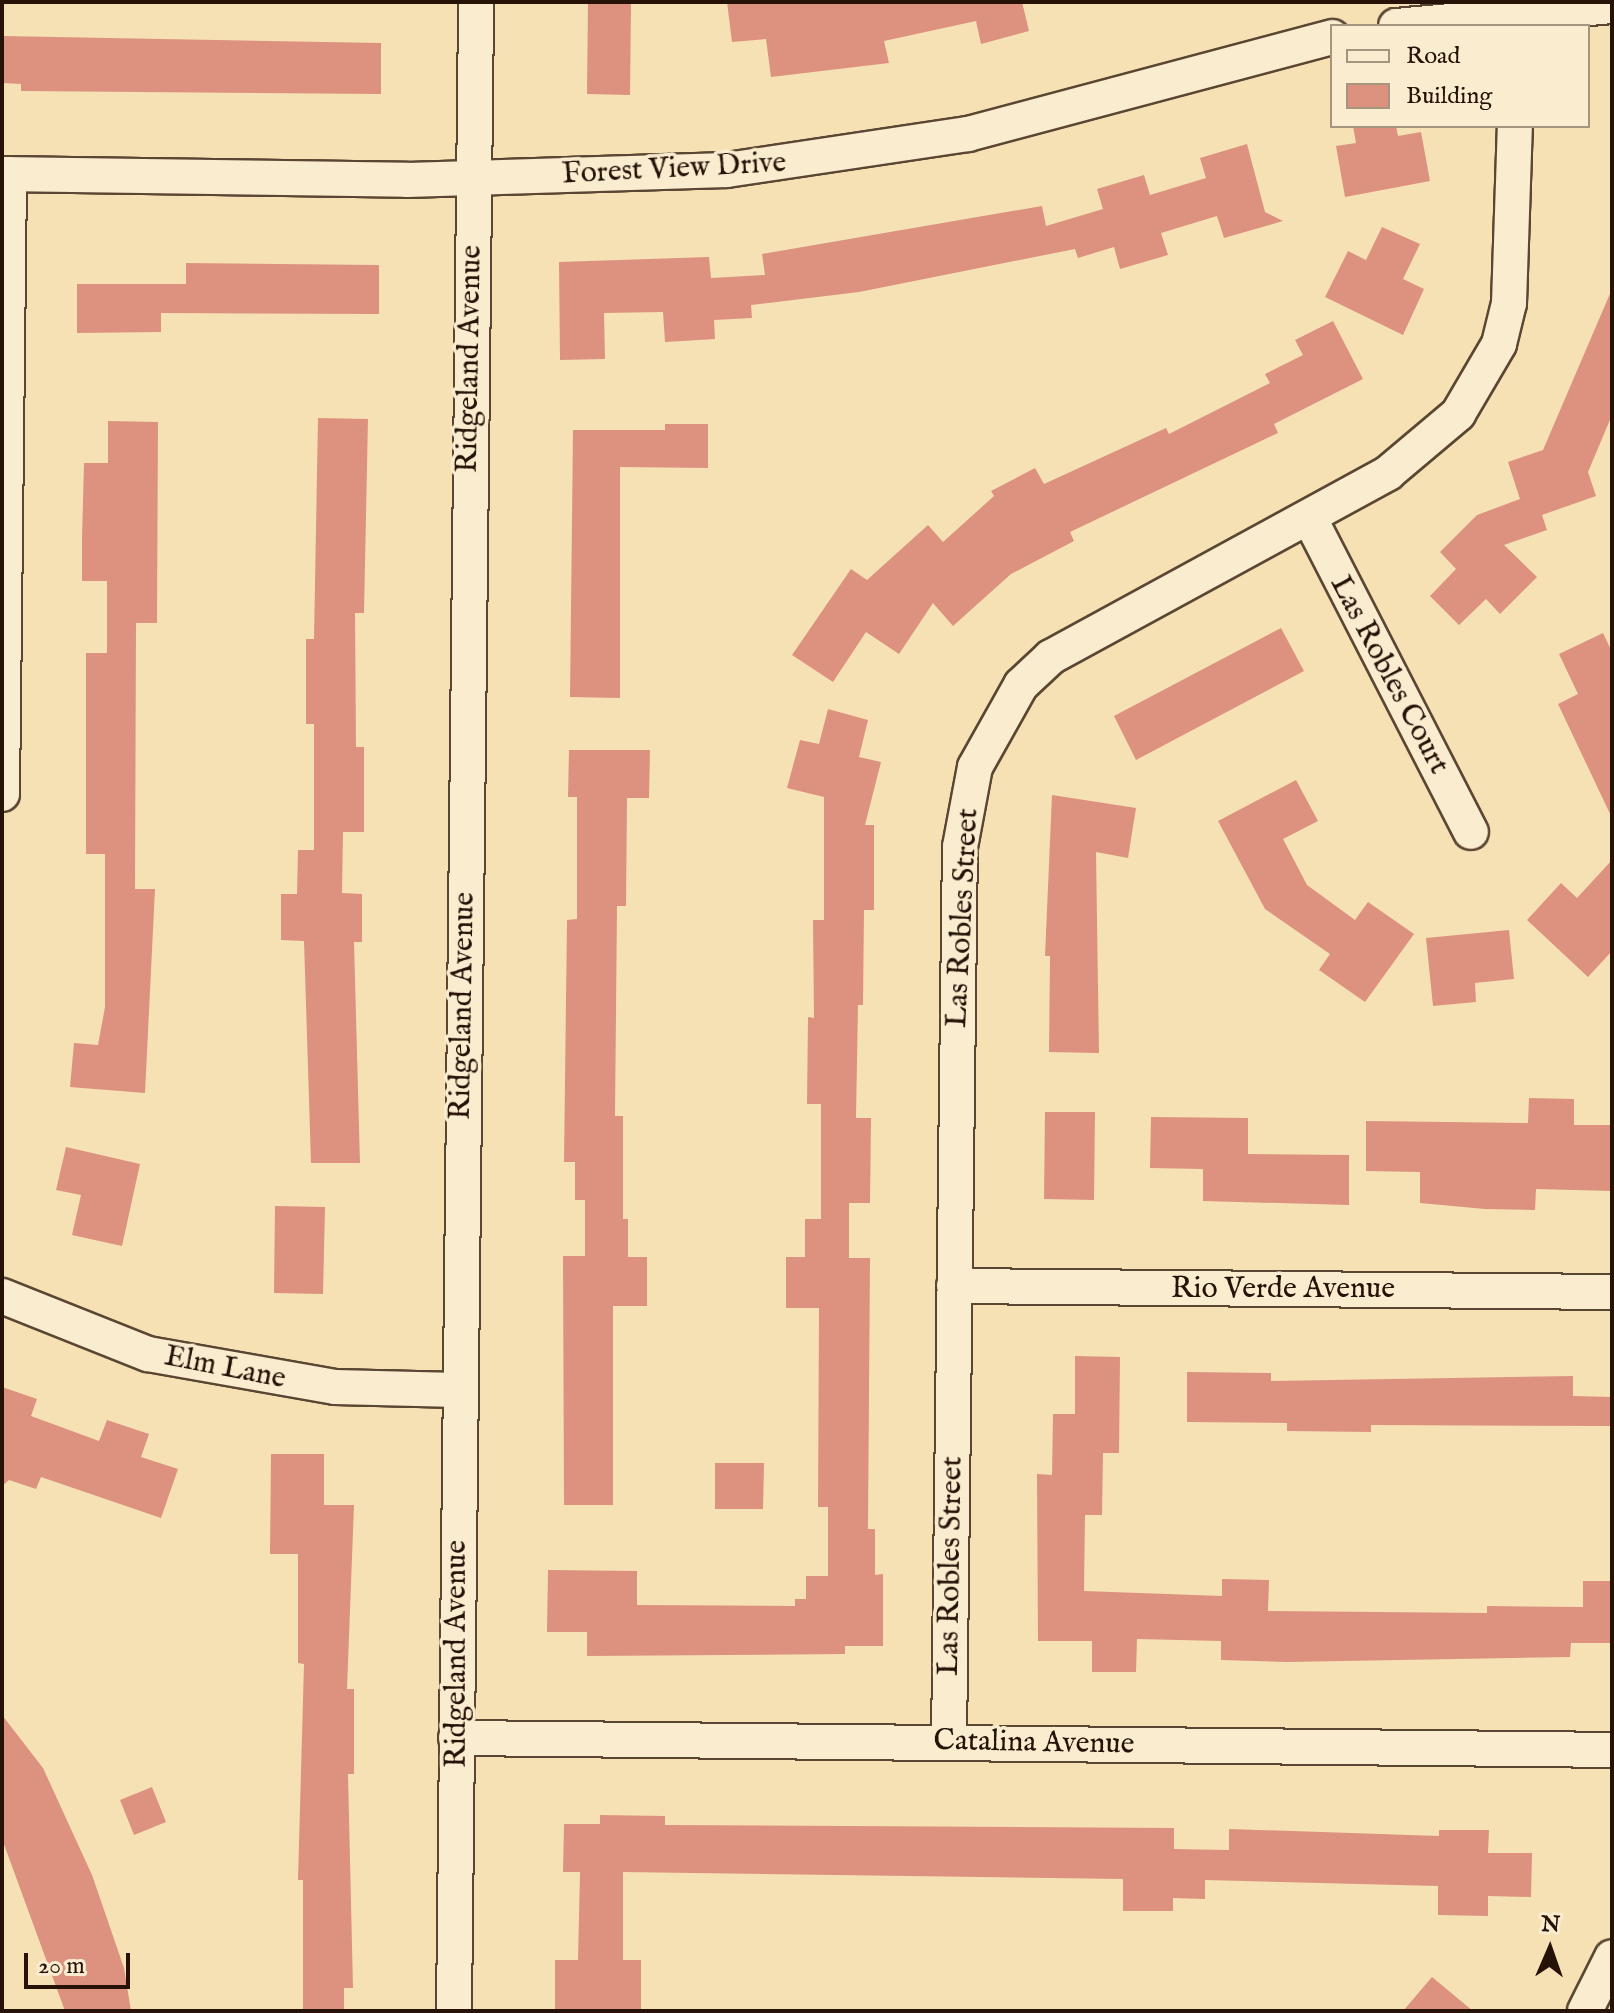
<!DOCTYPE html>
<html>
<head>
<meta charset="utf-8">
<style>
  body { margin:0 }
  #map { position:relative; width:1614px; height:2013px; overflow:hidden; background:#f6e1b5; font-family:"IM FELL English",serif }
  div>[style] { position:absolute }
  .building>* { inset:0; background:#dc927f }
  .roads { filter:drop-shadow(2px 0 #5b4633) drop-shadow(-2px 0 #5b4633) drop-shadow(0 2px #5b4633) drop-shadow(0 -2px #5b4633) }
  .minor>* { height:34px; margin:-17px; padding:0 17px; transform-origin:17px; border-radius:17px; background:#f9eccf }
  span { translate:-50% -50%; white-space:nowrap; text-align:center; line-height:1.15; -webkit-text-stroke:7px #f9eccf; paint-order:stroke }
  .street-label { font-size:30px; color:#271208 }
  .frame { position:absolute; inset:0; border:4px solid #271208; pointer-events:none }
  .legend { position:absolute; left:1330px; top:24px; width:260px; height:104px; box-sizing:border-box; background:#f9eccf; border:2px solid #a5957f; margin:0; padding:10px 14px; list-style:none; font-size:24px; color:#271208 }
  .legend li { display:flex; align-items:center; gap:16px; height:40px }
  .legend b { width:40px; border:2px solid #a5957f }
  .north { position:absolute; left:1510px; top:1909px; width:80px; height:80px; -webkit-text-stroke:6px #f9eccf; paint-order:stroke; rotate:2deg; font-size:22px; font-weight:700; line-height:32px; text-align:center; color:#271208 }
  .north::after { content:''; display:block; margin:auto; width:28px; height:36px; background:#271208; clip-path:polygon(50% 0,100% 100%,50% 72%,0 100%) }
  .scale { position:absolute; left:24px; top:1953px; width:106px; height:36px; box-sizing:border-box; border:4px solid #271208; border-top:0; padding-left:10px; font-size:24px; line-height:28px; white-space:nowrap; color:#271208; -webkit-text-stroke:6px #f9eccf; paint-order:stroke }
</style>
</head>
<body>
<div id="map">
  <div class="building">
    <i style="clip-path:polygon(588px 2px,631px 2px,630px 95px,587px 94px)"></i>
    <i style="clip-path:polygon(727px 2px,1022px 2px,1029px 31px,981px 44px,976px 21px,884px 41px,889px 63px,771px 77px,766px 39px,732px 42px)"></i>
    <i style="clip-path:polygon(2px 36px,381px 43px,381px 94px,21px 91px,21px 84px,2px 83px)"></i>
    <i style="clip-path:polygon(1353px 126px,1396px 126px,1398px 136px,1421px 132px,1430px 181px,1345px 197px,1336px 146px,1356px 143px)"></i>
    <i style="clip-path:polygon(1247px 144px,1265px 212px,1283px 221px,1224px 238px,1217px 216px,1161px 233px,1168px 255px,1120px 269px,1114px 247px,1078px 258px,1075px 249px,859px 292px,751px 305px,752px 318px,714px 320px,715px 339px,665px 342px,663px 312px,604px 313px,605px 359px,560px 360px,559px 262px,709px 257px,711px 278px,765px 275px,762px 254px,1042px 206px,1046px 226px,1103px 209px,1097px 189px,1144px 175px,1150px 195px,1206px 178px,1200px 158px)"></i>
    <i style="clip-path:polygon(1382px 227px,1420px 244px,1403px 279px,1424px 289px,1403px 335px,1325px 297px,1348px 251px,1366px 260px)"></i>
    <i style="clip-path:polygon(186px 263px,379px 265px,379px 314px,161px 313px,161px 332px,77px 333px,77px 284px,186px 284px)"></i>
    <i style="clip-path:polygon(1612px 289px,1612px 415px,1588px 472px,1596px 496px,1542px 515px,1547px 530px,1504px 545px,1537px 577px,1500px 614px,1486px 599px,1459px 625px,1430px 596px,1456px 569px,1440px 552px,1477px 515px,1520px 499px,1508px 462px,1543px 450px)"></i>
    <i style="clip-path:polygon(1333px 321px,1363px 379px,1274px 424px,1278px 433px,1070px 532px,1074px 541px,1011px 574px,953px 626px,933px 603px,899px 654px,866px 632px,833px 682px,792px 655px,851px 569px,867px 580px,928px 525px,943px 542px,994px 496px,991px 491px,1035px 468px,1044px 484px,1166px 428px,1169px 434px,1270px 383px,1265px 374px,1303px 355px,1295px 340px)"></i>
    <i style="clip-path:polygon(318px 418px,368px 419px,364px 613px,355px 613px,356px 747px,364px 747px,364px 832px,343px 832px,342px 893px,362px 894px,362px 942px,354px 942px,360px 1163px,311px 1163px,304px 941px,281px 940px,281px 894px,297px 894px,298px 850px,314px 850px,314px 724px,306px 724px,306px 639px,314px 639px)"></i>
    <i style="clip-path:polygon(108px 421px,158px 422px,157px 623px,136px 623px,135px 889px,155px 889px,145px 1093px,70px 1087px,74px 1043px,98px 1045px,105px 1007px,105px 854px,86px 854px,86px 653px,107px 653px,107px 581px,82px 581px,82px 538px,84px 463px,108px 463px)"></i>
    <i style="clip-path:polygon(665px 424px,708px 424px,708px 468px,620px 467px,620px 698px,570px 697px,573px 430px,665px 430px)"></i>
    <i style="clip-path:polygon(1281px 628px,1304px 671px,1136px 760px,1114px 716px)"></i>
    <i style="clip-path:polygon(1603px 633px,1612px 652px,1612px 818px,1558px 704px,1578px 694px,1559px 654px)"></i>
    <i style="clip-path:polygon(828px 709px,868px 720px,859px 757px,881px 762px,865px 825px,874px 825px,874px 910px,864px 910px,863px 1005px,858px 1005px,856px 1118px,871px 1118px,870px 1203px,849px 1203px,849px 1258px,870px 1258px,868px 1529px,875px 1529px,875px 1575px,883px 1574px,883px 1646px,845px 1646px,845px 1654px,587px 1656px,587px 1632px,547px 1632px,548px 1570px,637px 1571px,637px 1605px,795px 1606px,795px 1599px,806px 1599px,806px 1576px,828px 1576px,828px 1507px,818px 1507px,819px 1308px,786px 1308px,786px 1257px,805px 1257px,805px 1219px,821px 1219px,821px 1104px,807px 1104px,808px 1017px,814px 1018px,813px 920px,824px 920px,824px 797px,787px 788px,800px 740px,819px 744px)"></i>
    <i style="clip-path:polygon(569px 750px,650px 750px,649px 798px,627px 798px,626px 906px,617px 906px,615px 1116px,623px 1116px,623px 1219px,628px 1219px,628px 1257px,647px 1257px,647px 1306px,613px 1306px,613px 1505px,564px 1505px,563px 1256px,585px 1256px,585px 1200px,575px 1200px,575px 1162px,564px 1162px,567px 920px,577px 919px,577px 797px,568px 797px)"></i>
    <i style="clip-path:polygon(1296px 780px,1318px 821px,1283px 839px,1307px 885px,1355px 920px,1368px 902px,1414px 934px,1365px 1002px,1319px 970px,1330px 954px,1265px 909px,1218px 821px)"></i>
    <i style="clip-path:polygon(1052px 795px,1136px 808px,1128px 858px,1096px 852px,1099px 1053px,1049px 1052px,1050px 956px,1045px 956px)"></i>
    <i style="clip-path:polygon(1612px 860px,1612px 951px,1588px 977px,1527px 920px,1561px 883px,1577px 898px)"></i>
    <i style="clip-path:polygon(1509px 930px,1514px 979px,1475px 983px,1476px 1002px,1433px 1006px,1426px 938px)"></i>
    <i style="clip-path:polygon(1529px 1098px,1574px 1099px,1574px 1125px,1612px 1125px,1612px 1191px,1536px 1189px,1535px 1210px,1485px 1209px,1420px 1203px,1420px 1172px,1366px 1171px,1366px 1121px,1528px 1123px)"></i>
    <i style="clip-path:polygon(1045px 1112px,1095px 1112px,1094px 1200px,1044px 1199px)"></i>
    <i style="clip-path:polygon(1151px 1117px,1248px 1118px,1248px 1154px,1349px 1155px,1349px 1205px,1203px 1201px,1203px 1169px,1150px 1168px)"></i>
    <i style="clip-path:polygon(66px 1147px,140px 1164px,122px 1246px,72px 1235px,81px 1195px,56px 1190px)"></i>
    <i style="clip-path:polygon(275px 1206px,325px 1207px,323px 1294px,274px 1293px)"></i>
    <i style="clip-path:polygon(1075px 1356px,1120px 1357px,1119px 1453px,1103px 1453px,1102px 1515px,1085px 1515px,1084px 1591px,1222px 1596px,1222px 1579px,1269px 1580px,1268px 1611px,1487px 1613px,1487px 1606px,1583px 1607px,1583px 1581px,1612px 1581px,1612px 1643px,1571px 1643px,1570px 1657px,1287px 1662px,1221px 1660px,1221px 1641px,1137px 1639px,1136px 1672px,1092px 1672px,1092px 1641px,1038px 1641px,1037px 1474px,1052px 1475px,1053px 1414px,1075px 1414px)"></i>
    <i style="clip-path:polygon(1187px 1372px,1271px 1373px,1271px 1381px,1573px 1376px,1573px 1396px,1612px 1397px,1612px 1426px,1371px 1425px,1371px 1432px,1287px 1431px,1287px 1423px,1187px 1422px)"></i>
    <i style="clip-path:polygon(2px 1387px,37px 1399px,31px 1416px,99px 1441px,107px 1420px,149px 1434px,141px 1457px,178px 1469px,161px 1518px,41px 1477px,36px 1489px,9px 1480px,2px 1486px)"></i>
    <i style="clip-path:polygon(271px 1454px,324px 1454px,324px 1505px,354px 1505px,347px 1689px,354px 1689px,354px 1774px,348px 1774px,353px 1988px,344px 1988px,344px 2011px,303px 2011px,303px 1880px,298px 1880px,304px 1664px,298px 1663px,298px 1554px,270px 1554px)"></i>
    <i style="clip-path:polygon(715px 1463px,764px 1463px,763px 1509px,715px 1509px)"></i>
    <i style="clip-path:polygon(2px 1715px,43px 1768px,92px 1875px,124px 1968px,131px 2011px,65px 2011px,2px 1839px)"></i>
    <i style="clip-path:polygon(152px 1787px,166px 1822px,134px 1835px,120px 1800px)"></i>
    <i style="clip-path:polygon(600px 1815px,665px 1816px,665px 1825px,1174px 1828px,1174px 1849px,1229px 1850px,1229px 1829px,1439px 1836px,1439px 1830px,1489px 1830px,1488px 1853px,1532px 1853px,1531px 1897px,1488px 1896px,1488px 1916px,1438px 1915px,1438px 1886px,1205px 1880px,1205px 1899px,1173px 1898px,1173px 1911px,1123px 1911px,1123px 1879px,623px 1872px,623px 1960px,641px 1960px,641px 2011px,555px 2011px,555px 1960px,578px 1960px,580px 1872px,563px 1872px,564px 1824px,600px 1824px)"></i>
    <i style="clip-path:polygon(1432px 1977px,1473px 2011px,1403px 2011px)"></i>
  </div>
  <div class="roads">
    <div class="minor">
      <i style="left:1396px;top:26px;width:217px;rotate:-5.3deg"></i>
      <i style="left:2px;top:174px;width:405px;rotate:0.8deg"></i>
      <i style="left:407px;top:180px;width:320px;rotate:-1.8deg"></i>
      <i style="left:727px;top:170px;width:244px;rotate:-8.5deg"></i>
      <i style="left:968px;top:134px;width:377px;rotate:-14.9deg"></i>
      <i style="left:1309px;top:517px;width:354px;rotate:62.8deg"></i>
      <i style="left:2px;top:794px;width:620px;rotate:-89.35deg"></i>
      <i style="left:954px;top:1286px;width:658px;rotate:0.52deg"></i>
      <i style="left:2px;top:1296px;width:157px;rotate:21.7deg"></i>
      <i style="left:148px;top:1354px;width:190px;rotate:10deg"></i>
      <i style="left:335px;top:1387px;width:123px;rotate:1.4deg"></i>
      <i style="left:456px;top:1738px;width:1156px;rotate:0.59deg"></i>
      <i style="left:949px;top:1742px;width:895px;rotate:-89.3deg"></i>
      <i style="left:960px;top:847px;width:81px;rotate:-79.4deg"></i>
      <i style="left:975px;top:767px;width:94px;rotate:-60.7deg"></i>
      <i style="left:1021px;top:685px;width:41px;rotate:-43deg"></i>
      <i style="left:1051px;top:657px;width:384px;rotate:-28.6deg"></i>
      <i style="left:1388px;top:473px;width:92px;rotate:-40.1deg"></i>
      <i style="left:1458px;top:414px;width:81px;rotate:-59.6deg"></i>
      <i style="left:1499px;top:344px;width:42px;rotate:-76.3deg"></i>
      <i style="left:1509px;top:303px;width:177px;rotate:-88.1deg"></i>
      <i style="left:454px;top:2011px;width:2009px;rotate:-89.37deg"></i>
      <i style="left:1585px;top:2011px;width:60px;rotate:-63.4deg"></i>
    </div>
  </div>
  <div class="street-label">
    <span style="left:674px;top:169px;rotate:-3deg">Forest View Drive</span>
    <span style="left:470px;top:359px;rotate:-89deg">Ridgeland Avenue</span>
    <span style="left:1389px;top:675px;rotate:62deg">Las Robles Court</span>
    <span style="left:963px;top:918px;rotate:-87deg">Las Robles Street</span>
    <span style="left:463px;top:1006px;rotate:-89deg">Ridgeland Avenue</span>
    <span style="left:1283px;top:1289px">Rio Verde Avenue</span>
    <span style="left:225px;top:1368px;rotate:11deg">Elm Lane</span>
    <span style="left:951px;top:1566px;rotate:-89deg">Las Robles Street</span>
    <span style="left:457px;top:1654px;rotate:-90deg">Ridgeland Avenue</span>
    <span style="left:1034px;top:1743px;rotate:1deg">Catalina Avenue</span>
  </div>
  <div class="frame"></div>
  <ul class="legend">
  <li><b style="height:10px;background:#f9eccf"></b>Road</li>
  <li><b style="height:22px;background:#dc927f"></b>Building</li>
  </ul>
  <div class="north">N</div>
  <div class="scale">20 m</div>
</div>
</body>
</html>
